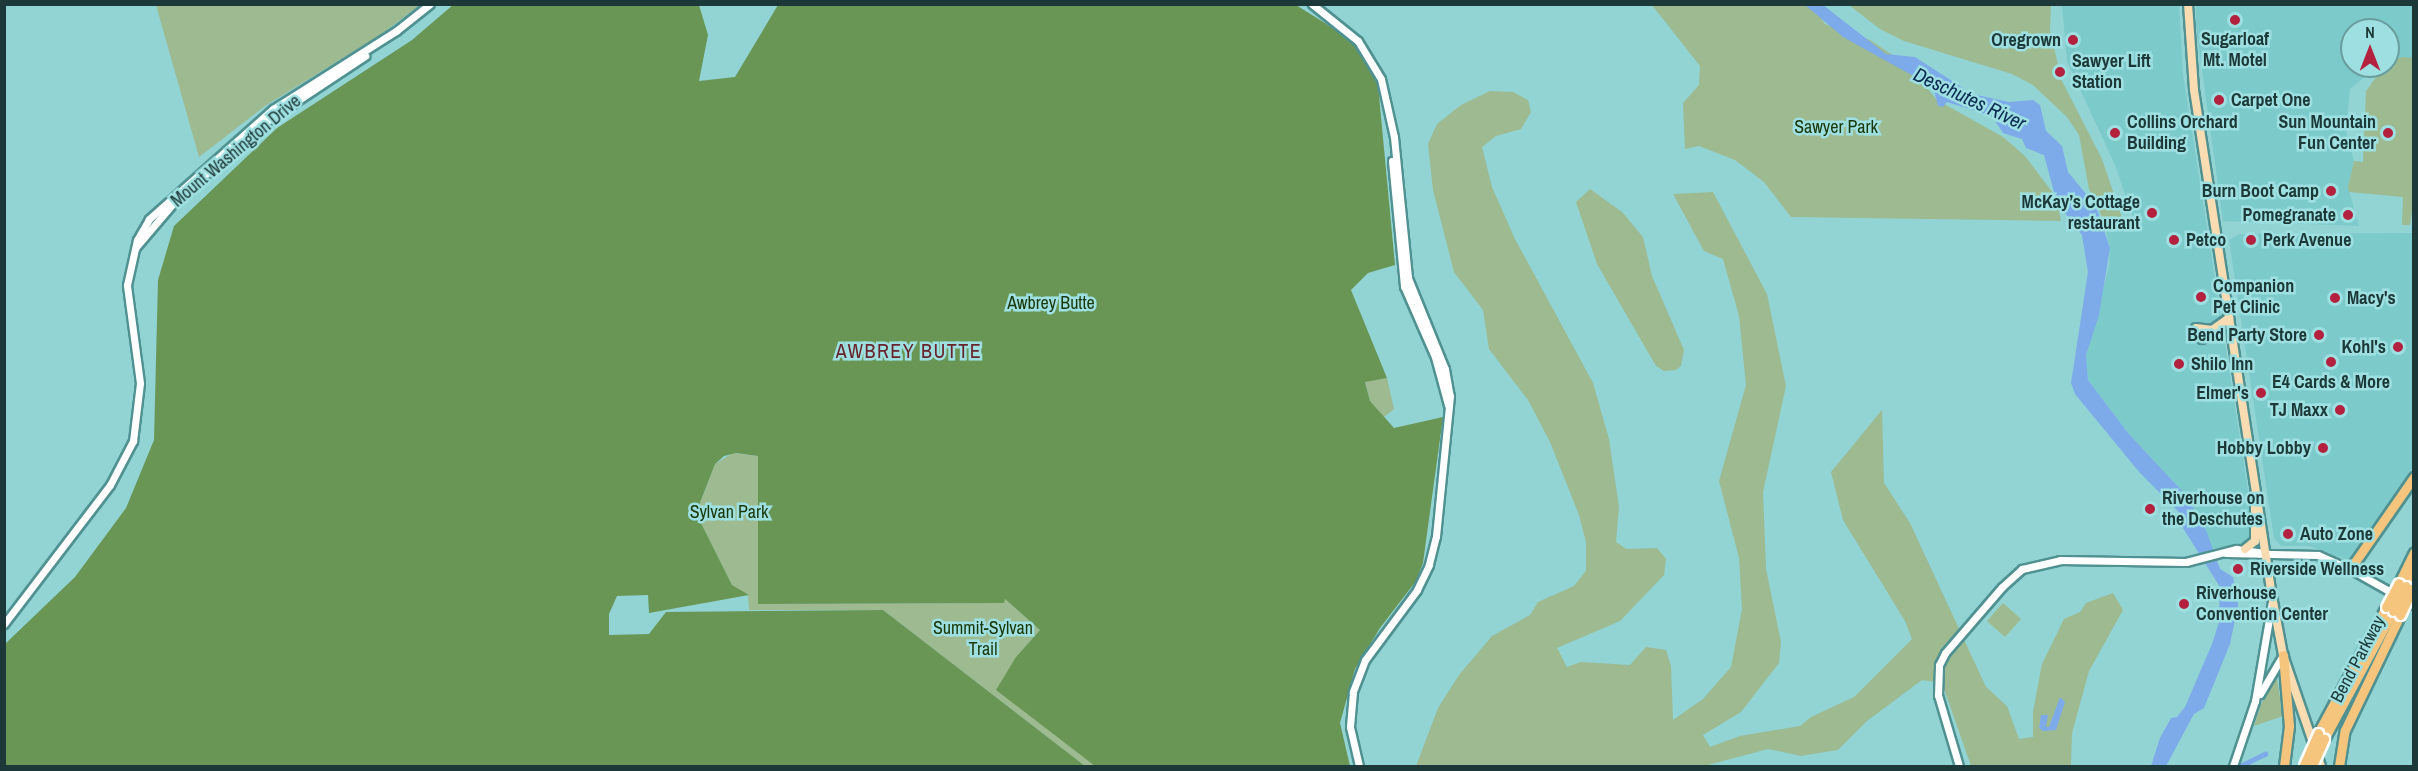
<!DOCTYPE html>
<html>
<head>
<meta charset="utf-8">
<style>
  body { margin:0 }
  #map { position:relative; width:2418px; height:771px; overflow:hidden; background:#92d3d4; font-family:"Archivo Narrow",sans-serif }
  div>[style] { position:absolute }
  .built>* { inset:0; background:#7dcacb }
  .green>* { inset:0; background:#9dba90 }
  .forest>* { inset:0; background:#6a9655 }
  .water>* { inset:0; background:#7dabea }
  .canal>* { height:4.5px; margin:-2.25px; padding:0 2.25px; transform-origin:2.25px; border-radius:2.25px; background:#7dabea }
  .roads { filter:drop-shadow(2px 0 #509191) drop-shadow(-2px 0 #509191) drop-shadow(0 2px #509191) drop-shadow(0 -2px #509191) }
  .secondary>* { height:7px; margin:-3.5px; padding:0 3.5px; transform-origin:3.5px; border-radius:3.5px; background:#fff }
  .primary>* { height:8px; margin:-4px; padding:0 4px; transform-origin:4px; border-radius:4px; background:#f9dcb2 }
  .highway>* { height:9px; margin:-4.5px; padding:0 4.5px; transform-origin:4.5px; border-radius:4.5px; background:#f5c57e }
  .bridges { filter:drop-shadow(2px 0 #fff) drop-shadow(-2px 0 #fff) drop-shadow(0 2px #fff) drop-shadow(0 -2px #fff) }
  .highway-bridge>* { height:9px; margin:-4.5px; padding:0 4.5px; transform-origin:4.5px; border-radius:4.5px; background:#f5c57e }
  .dots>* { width:16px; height:16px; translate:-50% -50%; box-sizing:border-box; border:3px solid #9ee0e1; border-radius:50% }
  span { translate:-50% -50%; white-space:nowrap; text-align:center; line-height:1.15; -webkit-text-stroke:5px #9ee0e1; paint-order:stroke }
  .poi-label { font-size:18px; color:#1d3838; font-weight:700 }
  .right { translate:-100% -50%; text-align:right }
  .left { translate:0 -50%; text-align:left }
  .park-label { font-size:18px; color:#1a3707 }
  .street-label { font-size:18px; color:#1d3838 }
  .water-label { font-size:20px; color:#0c2b53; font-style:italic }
  .neighbourhood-label { font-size:20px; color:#69232b; letter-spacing:1.5px }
  .frame { position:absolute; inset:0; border:6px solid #1d3838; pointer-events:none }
  .north { position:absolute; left:2340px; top:18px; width:60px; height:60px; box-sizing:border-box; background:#9ee0e1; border:2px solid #6a9d9d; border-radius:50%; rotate:0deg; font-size:16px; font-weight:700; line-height:24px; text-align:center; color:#1d3838 }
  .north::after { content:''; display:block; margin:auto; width:21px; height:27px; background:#b3213f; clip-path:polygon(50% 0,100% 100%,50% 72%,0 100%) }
</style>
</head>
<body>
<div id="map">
  <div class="built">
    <i style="clip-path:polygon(2062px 5px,2179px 5px,2183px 74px,2249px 497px,2251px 537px,2248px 543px,2212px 549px,2185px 494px,2128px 433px,2088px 380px,2086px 355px,2109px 266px,2110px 248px,2104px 221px,2134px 220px,2115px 165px,2067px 61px)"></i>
    <i style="clip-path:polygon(2196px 5px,2413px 5px,2413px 58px,2388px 61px,2388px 30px,2352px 30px,2352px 66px,2378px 66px,2350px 89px,2346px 131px,2354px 161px,2348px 187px,2359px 226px,2223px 221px,2196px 26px)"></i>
    <i style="clip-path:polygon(2413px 233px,2413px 467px,2351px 561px,2309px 546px,2281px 546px,2274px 538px,2229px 240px,2239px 234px)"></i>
  </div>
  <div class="green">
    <i style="clip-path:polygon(156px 5px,156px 4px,420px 5px,380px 35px,265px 106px,199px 157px)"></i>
    <i style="clip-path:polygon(1652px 5px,1811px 5px,1825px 24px,1870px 40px,1891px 54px,1908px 66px,1937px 100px,2003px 137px,2025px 156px,2056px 197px,2061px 221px,1791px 217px,1764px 182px,1735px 160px,1699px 146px,1685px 149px,1683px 103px,1699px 85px,1700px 66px)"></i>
    <i style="clip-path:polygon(1849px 5px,2051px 5px,2050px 31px,2062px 81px,2102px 159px,2123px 221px,2104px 221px,2089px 189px,2079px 135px,2067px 117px,2033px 85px,2012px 74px,1904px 41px,1880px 29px)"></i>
    <i style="clip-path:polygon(2403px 57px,2413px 58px,2414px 197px,2410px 225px,2402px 225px,2403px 197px,2349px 192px,2348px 187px,2354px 161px,2363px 162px,2366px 91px,2388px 61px)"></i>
    <i style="clip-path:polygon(1490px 91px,1513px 92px,1528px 100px,1531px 112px,1521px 129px,1496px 136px,1482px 147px,1492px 187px,1515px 239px,1593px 383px,1609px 439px,1619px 507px,1616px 542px,1626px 549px,1657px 548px,1666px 559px,1664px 575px,1620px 621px,1557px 648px,1567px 667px,1581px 662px,1630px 665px,1646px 647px,1666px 650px,1671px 666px,1673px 720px,1703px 699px,1731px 667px,1742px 609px,1739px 558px,1719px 481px,1746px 385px,1739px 316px,1723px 259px,1704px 251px,1673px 194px,1713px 192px,1767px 294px,1786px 386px,1763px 492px,1766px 569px,1781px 642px,1779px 663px,1741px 712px,1703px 735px,1710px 747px,1740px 736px,1800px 726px,1811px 717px,1854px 697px,1912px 639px,1905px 621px,1843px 520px,1831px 472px,1882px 410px,1884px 483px,1910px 523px,1986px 687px,2007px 706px,2019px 739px,2033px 737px,2033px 712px,2042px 664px,2064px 619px,2080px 612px,2086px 603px,2113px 593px,2123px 610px,2089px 671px,2072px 733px,2071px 766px,1971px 766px,1942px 683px,1922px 680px,1867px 721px,1838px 750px,1801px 756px,1768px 749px,1704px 766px,1416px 766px,1438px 708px,1459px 675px,1492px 636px,1530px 615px,1538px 602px,1574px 586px,1586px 571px,1586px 542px,1579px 515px,1550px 442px,1528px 400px,1489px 349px,1483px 310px,1454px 272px,1433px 190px,1428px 144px,1437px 124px,1461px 105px)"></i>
    <i style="clip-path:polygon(1590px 189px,1622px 212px,1643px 237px,1652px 276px,1684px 350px,1681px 366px,1676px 370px,1664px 371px,1656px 366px,1597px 264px,1576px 202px)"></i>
    <i style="clip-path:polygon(1387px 378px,1394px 409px,1384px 417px,1370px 401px,1365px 381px)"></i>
    <i style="clip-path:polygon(733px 453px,758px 456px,759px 604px,1004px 603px,1004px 598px,1040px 630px,1016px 657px,1095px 766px,1085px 766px,883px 610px,749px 610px,748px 595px,737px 595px,696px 513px,715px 464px)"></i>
    <i style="clip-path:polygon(2003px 603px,2021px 619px,2005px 637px,1987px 621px)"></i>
    <i style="clip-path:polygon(2276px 673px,2283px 716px,2254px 726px,2260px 707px)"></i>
  </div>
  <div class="forest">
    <i style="clip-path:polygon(454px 4px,699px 5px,708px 35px,699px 81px,735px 77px,778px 5px,1296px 5px,1352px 40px,1378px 85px,1395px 265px,1368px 273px,1351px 290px,1387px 378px,1365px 382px,1370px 401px,1394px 428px,1443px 417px,1423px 563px,1416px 581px,1380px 628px,1355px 669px,1340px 723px,1350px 766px,1095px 766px,996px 690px,1016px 657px,1040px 630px,1005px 599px,1004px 603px,758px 604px,758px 456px,736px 453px,724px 456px,715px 464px,696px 513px,732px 585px,749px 595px,649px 613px,648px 595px,617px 596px,609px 614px,609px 635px,649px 634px,666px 612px,883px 610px,1085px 766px,5px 766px,5px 644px,75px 577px,126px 508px,154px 440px,158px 280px,174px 226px,277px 128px,412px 40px)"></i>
  </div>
  <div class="water">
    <i style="clip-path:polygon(1805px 5px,1823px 5px,1886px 54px,1915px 57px,1972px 94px,2009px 102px,2033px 100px,2040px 105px,2046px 131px,2062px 146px,2068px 172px,2096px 206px,2110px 248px,2099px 315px,2086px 355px,2088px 380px,2128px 433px,2185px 494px,2206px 530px,2220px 569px,2233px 577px,2238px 605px,2230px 644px,2204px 708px,2194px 714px,2166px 766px,2151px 766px,2160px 738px,2171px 718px,2177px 717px,2185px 707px,2212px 644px,2219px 622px,2220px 587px,2183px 528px,2178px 511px,2140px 473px,2075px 394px,2071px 383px,2088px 272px,2082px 235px,2057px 203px,2044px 155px,2026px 148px,2022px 139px,2003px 133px,1992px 116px,1947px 102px,1943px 107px,1938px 106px,1934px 90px,1926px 83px,1843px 37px)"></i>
    <i style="clip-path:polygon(2060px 697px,2065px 702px,2056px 730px,2043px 731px,2039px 728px,2041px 715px,2048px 715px,2046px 727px,2049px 727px)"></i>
  </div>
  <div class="canal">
    <i style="left:2240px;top:766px;width:28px;rotate:-26deg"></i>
  </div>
  <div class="roads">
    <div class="secondary">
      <i style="left:1312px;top:4px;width:59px;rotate:38.8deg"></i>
      <i style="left:1358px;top:41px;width:44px;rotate:58.8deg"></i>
      <i style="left:1381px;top:79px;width:59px;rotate:77.4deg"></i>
      <i style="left:1394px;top:137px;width:142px;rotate:84.3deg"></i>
      <i style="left:1408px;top:278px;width:98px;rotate:67.9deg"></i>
      <i style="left:1445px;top:369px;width:27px;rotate:80deg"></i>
      <i style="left:1450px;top:396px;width:141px;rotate:95.7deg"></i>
      <i style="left:1436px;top:536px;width:30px;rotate:104deg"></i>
      <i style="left:1429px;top:565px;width:28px;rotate:116deg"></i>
      <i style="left:1417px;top:590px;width:87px;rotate:126.6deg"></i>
      <i style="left:1365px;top:660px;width:34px;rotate:111deg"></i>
      <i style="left:1353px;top:692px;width:35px;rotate:95deg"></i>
      <i style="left:1350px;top:727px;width:40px;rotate:77deg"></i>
      <i style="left:1392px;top:161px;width:126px;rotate:84.5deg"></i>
      <i style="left:1404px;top:286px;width:77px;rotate:66.4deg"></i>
      <i style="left:1435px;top:357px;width:50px;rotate:74.8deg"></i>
      <i style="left:136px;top:247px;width:62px;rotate:-49.6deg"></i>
      <i style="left:176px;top:200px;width:121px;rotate:-41deg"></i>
      <i style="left:267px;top:121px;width:118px;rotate:-33.6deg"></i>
      <i style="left:2226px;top:553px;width:92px;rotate:1.2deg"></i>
      <i style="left:2318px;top:555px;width:35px;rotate:24deg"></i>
      <i style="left:2350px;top:569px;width:73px;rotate:29.4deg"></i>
      <i style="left:4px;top:624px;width:175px;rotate:-52.7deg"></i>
      <i style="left:110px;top:485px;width:50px;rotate:-62.4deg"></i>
      <i style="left:133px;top:441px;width:58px;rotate:-83.1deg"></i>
      <i style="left:140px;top:383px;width:99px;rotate:-97.6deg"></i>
      <i style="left:127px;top:285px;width:46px;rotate:-77.5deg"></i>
      <i style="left:137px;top:240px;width:24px;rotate:-60deg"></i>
      <i style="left:149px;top:219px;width:166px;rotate:-41.6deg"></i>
      <i style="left:273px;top:109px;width:146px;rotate:-32.4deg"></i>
      <i style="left:396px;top:31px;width:43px;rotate:-38.5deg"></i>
      <i style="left:2260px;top:694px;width:45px;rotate:-59.5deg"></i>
      <i style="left:1959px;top:766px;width:74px;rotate:-106.5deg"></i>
      <i style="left:1938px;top:695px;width:30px;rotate:-88deg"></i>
      <i style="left:1939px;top:665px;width:13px;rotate:-63deg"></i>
      <i style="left:1945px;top:653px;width:87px;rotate:-49.2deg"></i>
      <i style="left:2002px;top:587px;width:27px;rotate:-42deg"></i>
      <i style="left:2022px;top:569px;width:39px;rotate:-13deg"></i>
      <i style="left:2060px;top:560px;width:126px;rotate:0.9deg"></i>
      <i style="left:2186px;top:562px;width:52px;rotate:-14.6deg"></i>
      <i style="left:2236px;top:549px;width:30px;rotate:8deg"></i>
      <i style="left:2233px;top:766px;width:69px;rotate:-71.3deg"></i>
      <i style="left:2255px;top:701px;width:100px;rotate:-80.3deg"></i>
    </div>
    <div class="primary">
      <i style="left:2188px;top:4px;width:86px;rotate:86deg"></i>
      <i style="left:2194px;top:90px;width:512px;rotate:81.24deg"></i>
      <i style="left:2272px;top:596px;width:60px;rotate:79.4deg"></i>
      <i style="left:2283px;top:655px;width:117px;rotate:71.1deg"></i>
      <i style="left:2196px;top:328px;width:16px;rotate:7deg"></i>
      <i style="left:2212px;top:330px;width:21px;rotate:-35deg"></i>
      <i style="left:2202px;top:339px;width:17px;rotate:-31deg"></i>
      <i style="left:2245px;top:549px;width:13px;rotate:-39deg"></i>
      <i style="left:2255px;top:541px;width:45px;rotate:-90deg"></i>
    </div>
    <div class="highway">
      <i style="left:2350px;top:569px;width:112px;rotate:-55.2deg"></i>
      <i style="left:2399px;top:583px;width:34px;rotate:-64deg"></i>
      <i style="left:2406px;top:586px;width:17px;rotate:-62deg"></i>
      <i style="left:2283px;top:655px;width:71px;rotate:85.2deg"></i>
      <i style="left:2289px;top:726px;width:40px;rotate:97.1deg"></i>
      <i style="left:2318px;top:733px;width:143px;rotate:-61.6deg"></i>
      <i style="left:2324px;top:739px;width:145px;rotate:-61.7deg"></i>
      <i style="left:2339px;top:766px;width:36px;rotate:-81deg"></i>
      <i style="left:2345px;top:730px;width:127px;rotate:-64.4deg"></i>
    </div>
  </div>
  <div class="bridges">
    <div class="highway-bridge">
      <i style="left:2386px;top:607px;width:27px;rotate:-62deg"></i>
      <i style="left:2393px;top:611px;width:28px;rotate:-63deg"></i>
      <i style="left:2400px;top:615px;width:29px;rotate:-65deg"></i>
      <i style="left:2304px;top:765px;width:35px;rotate:-66deg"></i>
      <i style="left:2312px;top:766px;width:30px;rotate:-66deg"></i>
    </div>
  </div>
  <div class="dots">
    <i style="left:2235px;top:20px;background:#b3213f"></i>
    <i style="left:2073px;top:40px;background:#b3213f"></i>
    <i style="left:2060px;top:72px;background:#b3213f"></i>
    <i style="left:2219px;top:100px;background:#b3213f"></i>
    <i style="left:2115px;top:133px;background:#b3213f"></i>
    <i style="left:2388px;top:133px;background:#b3213f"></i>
    <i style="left:2331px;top:191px;background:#b3213f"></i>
    <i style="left:2152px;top:213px;background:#b3213f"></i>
    <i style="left:2348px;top:215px;background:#b3213f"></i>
    <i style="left:2174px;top:240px;background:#b3213f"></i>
    <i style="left:2251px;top:240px;background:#b3213f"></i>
    <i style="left:2201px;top:297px;background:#b3213f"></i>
    <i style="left:2335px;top:298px;background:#b3213f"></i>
    <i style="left:2319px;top:335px;background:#b3213f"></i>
    <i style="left:2398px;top:347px;background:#b3213f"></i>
    <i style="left:2331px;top:362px;background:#b3213f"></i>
    <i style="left:2179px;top:364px;background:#b3213f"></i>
    <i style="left:2261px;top:393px;background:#b3213f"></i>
    <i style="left:2340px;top:410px;background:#b3213f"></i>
    <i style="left:2323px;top:448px;background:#b3213f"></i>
    <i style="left:2150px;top:509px;background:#b3213f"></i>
    <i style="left:2288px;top:534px;background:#b3213f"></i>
    <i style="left:2238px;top:569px;background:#b3213f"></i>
    <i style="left:2184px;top:604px;background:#b3213f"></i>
  </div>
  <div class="poi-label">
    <span class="right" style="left:2061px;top:40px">Oregrown</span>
    <span style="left:2235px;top:50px">Sugarloaf<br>Mt. Motel</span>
    <span class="left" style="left:2072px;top:72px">Sawyer Lift<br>Station</span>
    <span class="left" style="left:2231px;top:100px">Carpet One</span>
    <span class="left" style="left:2127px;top:133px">Collins Orchard<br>Building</span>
    <span class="right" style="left:2376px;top:133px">Sun Mountain<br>Fun Center</span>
    <span class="right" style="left:2319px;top:191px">Burn Boot Camp</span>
    <span class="right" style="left:2140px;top:213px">McKay’s Cottage<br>restaurant</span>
    <span class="right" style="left:2336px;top:215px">Pomegranate</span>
    <span class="left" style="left:2186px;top:240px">Petco</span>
    <span class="left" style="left:2263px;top:240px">Perk Avenue</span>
    <span class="left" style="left:2213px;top:297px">Companion<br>Pet Clinic</span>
    <span class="left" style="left:2347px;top:298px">Macy's</span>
    <span class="right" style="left:2307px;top:335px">Bend Party Store</span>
    <span class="right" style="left:2386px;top:347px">Kohl's</span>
    <span class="left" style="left:2191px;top:364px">Shilo Inn</span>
    <span style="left:2331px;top:382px">E4 Cards &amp; More</span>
    <span class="right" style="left:2249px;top:393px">Elmer's</span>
    <span class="right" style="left:2328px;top:410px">TJ Maxx</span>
    <span class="right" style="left:2311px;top:448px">Hobby Lobby</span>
    <span class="left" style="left:2162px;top:509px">Riverhouse on<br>the Deschutes</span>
    <span class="left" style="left:2300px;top:534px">Auto Zone</span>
    <span class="left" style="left:2250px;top:569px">Riverside Wellness</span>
    <span class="left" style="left:2196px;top:604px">Riverhouse<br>Convention Center</span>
  </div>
  <div class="park-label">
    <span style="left:1836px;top:127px">Sawyer Park</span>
    <span style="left:1051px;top:303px">Awbrey Butte</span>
    <span style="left:729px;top:512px">Sylvan Park</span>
    <span style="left:983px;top:639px">Summit-Sylvan<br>Trail</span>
  </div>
  <div class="street-label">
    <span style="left:236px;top:151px;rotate:-40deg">Mount Washington Drive</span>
    <span style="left:2358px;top:659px;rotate:-62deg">Bend Parkway</span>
  </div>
  <div class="water-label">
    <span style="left:1970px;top:98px;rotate:25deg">Deschutes River</span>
  </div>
  <div class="neighbourhood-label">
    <span style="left:909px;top:350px">AWBREY BUTTE</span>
  </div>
  <div class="frame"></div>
  <div class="north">N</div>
</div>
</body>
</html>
